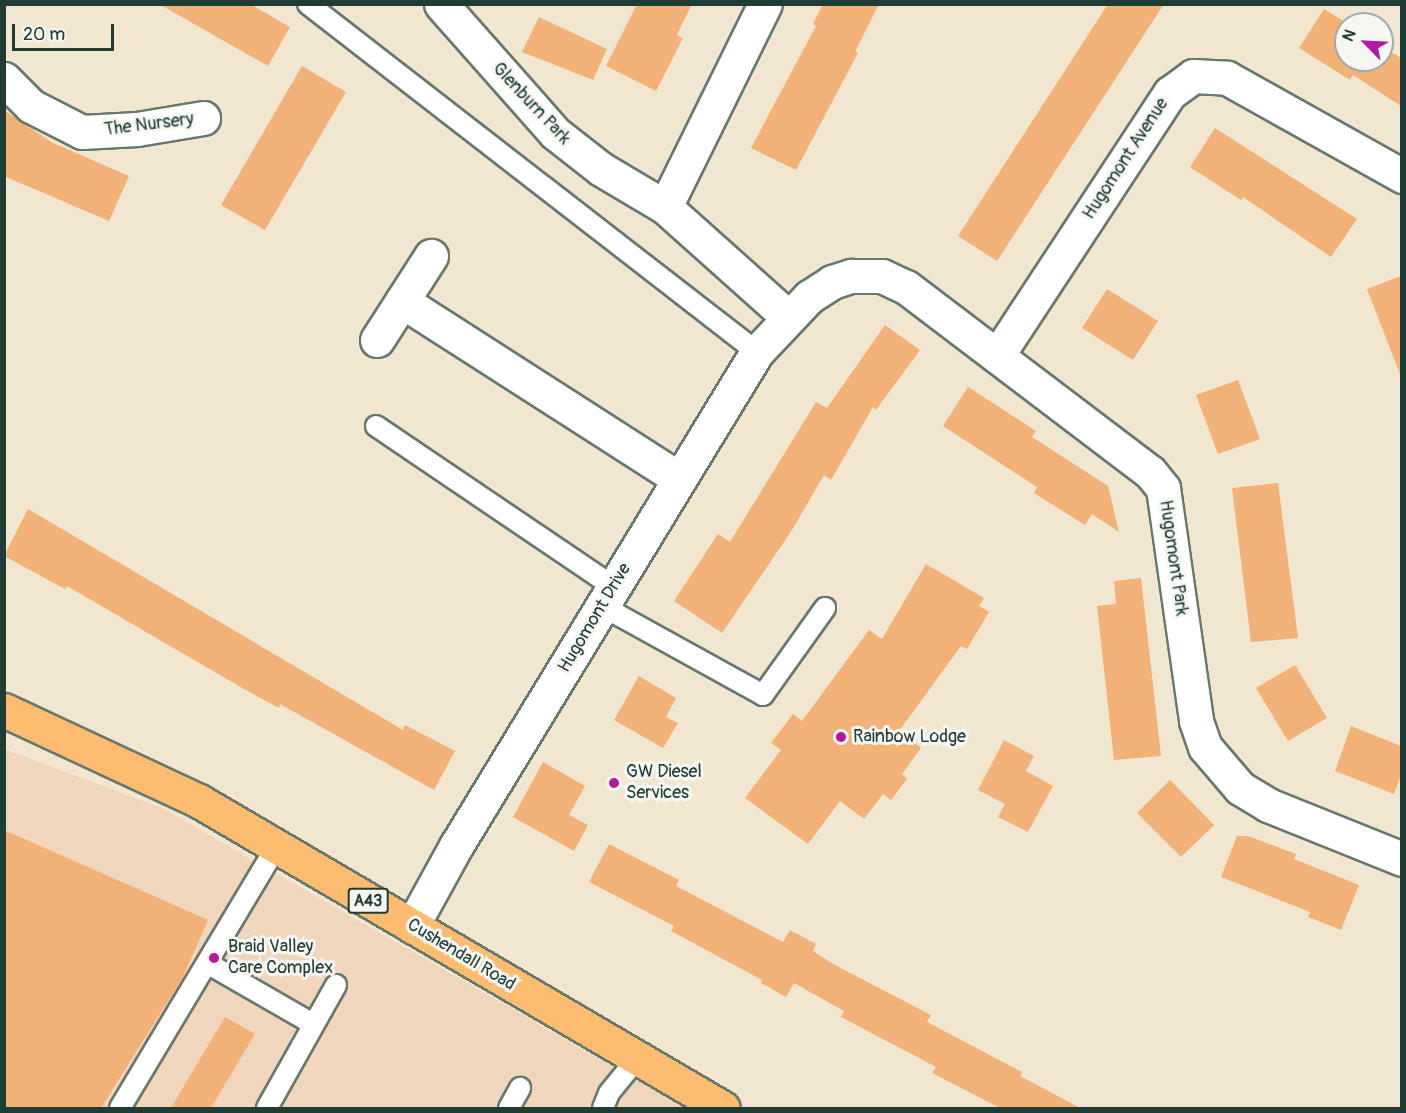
<!DOCTYPE html>
<html>
<head>
<meta charset="utf-8">
<style>
  body { margin:0 }
  #map { position:relative; width:1406px; height:1113px; overflow:hidden; background:#f1e6cf; font-family:Pangolin,sans-serif }
  div>[style] { position:absolute }
  .built>* { inset:0; background:#efd6bc }
  .building>* { inset:0; background:#f2b176 }
  .roads { filter:drop-shadow(2px 0 #68786a) drop-shadow(-2px 0 #68786a) drop-shadow(0 2px #68786a) drop-shadow(0 -2px #68786a) }
  .service>* { height:20px; margin:-10px; padding:0 10px; transform-origin:10px; border-radius:10px; background:#fff }
  .minor>* { height:33px; margin:-16.5px; padding:0 16.5px; transform-origin:16.5px; border-radius:16.5px; background:#fff }
  .primary>* { height:33px; margin:-16.5px; padding:0 16.5px; transform-origin:16.5px; border-radius:16.5px; background:#febc70 }
  .dots>* { width:16px; height:16px; translate:-50% -50%; box-sizing:border-box; border:3px solid #f6f6f2; border-radius:50% }
  span { translate:-50% -50%; white-space:nowrap; text-align:center; line-height:1.15; -webkit-text-stroke:6px #f6f6f2; paint-order:stroke }
  .shield-label span { padding:2px 4px; background:#f6f6f2; border:2px solid; border-radius:4px; -webkit-text-stroke-width:0 }
  .shield-label { font-size:16px; color:#1f3d34; font-weight:700 }
  .street-label { font-size:18px; color:#1f3d34 }
  .poi-label { font-size:18px; color:#1f3d34 }
  .left { translate:0 -50%; text-align:left }
  .frame { position:absolute; inset:0; border:6px solid #1f3d34; pointer-events:none }
  .north { position:absolute; left:1334px; top:12px; width:60px; height:60px; box-sizing:border-box; background:#f6f6f2; border:2px solid #a0aca6; border-radius:50%; rotate:294deg; font-size:16px; font-weight:700; line-height:24px; text-align:center; color:#1f3d34 }
  .north::after { content:''; display:block; margin:auto; width:21px; height:27px; background:#b5179e; clip-path:polygon(50% 0,100% 100%,50% 72%,0 100%) }
  .scale { position:absolute; left:12px; top:24px; width:102px; height:27px; box-sizing:border-box; border:3px solid #1f3d34; border-top:0; padding-left:8px; font-size:18px; line-height:21px; white-space:nowrap; color:#1f3d34; -webkit-text-stroke:4px #f6f6f2; paint-order:stroke }
</style>
</head>
<body>
<div id="map">
  <div class="built">
    <i style="clip-path:polygon(4px 749px,162px 808px,685px 1108px,5px 1108px)"></i>
  </div>
  <div class="building">
    <i style="clip-path:polygon(159px 4px,250px 4px,290px 27px,268px 66px)"></i>
    <i style="clip-path:polygon(637px 4px,692px 4px,677px 35px,683px 38px,656px 91px,606px 66px)"></i>
    <i style="clip-path:polygon(823px 4px,879px 4px,855px 52px,858px 53px,796px 170px,751px 148px,816px 26px,813px 24px)"></i>
    <i style="clip-path:polygon(1108px 4px,1164px 4px,997px 261px,958px 236px)"></i>
    <i style="clip-path:polygon(1324px 9px,1348px 24px,1346px 60px,1382px 60px,1382px 46px,1401px 58px,1401px 106px,1353px 75px,1350px 80px,1299px 48px)"></i>
    <i style="clip-path:polygon(539px 17px,607px 49px,593px 80px,522px 52px)"></i>
    <i style="clip-path:polygon(302px 66px,346px 92px,265px 230px,221px 205px)"></i>
    <i style="clip-path:polygon(4px 110px,51px 142px,129px 176px,109px 221px,4px 176px)"></i>
    <i style="clip-path:polygon(1215px 128px,1357px 219px,1331px 257px,1243px 197px,1241px 200px,1190px 167px)"></i>
    <i style="clip-path:polygon(1401px 276px,1401px 373px,1400px 374px,1367px 289px)"></i>
    <i style="clip-path:polygon(1107px 289px,1158px 321px,1133px 360px,1082px 328px)"></i>
    <i style="clip-path:polygon(885px 325px,920px 350px,876px 410px,873px 407px,831px 480px,824px 475px,792px 530px,722px 633px,674px 601px,718px 534px,730px 542px,816px 402px,827px 408px)"></i>
    <i style="clip-path:polygon(1238px 380px,1260px 439px,1218px 454px,1196px 395px)"></i>
    <i style="clip-path:polygon(968px 387px,1036px 431px,1032px 437px,1108px 486px,1119px 532px,1092px 514px,1085px 525px,1034px 493px,1037px 487px,943px 426px)"></i>
    <i style="clip-path:polygon(1278px 483px,1298px 638px,1251px 642px,1232px 488px)"></i>
    <i style="clip-path:polygon(28px 509px,403px 730px,405px 725px,455px 751px,434px 790px,280px 704px,279px 708px,244px 689px,67px 586px,65px 589px,4px 556px)"></i>
    <i style="clip-path:polygon(926px 564px,984px 598px,979px 606px,989px 612px,967px 649px,961px 646px,899px 731px,921px 748px,902px 774px,907px 779px,891px 800px,883px 794px,864px 819px,840px 801px,808px 844px,745px 798px,781px 750px,771px 743px,793px 714px,802px 721px,869px 630px,882px 639px)"></i>
    <i style="clip-path:polygon(1141px 578px,1161px 756px,1114px 760px,1097px 606px,1116px 604px,1114px 581px)"></i>
    <i style="clip-path:polygon(1295px 665px,1327px 718px,1288px 741px,1256px 688px)"></i>
    <i style="clip-path:polygon(639px 676px,676px 698px,666px 717px,678px 723px,663px 748px,614px 720px)"></i>
    <i style="clip-path:polygon(1351px 726px,1401px 746px,1401px 775px,1394px 794px,1335px 771px)"></i>
    <i style="clip-path:polygon(1004px 740px,1034px 756px,1026px 771px,1053px 786px,1028px 832px,998px 817px,1005px 804px,978px 790px)"></i>
    <i style="clip-path:polygon(543px 762px,585px 786px,569px 815px,588px 825px,574px 851px,513px 817px)"></i>
    <i style="clip-path:polygon(1170px 780px,1214px 825px,1181px 857px,1137px 813px)"></i>
    <i style="clip-path:polygon(4px 830px,208px 920px,182px 979px,101px 1108px,4px 1108px)"></i>
    <i style="clip-path:polygon(1237px 836px,1248px 836px,1296px 854px,1294px 859px,1359px 885px,1341px 930px,1308px 917px,1310px 912px,1221px 877px)"></i>
    <i style="clip-path:polygon(609px 844px,679px 880px,676px 886px,783px 942px,790px 930px,816px 944px,813px 951px,833px 964px,931px 1015px,927px 1022px,1022px 1072px,1020px 1076px,1080px 1108px,1000px 1108px,932px 1073px,936px 1067px,841px 1017px,844px 1011px,794px 983px,786px 997px,761px 983px,762px 980px,671px 931px,674px 926px,589px 882px)"></i>
    <i style="clip-path:polygon(225px 1017px,255px 1034px,211px 1108px,171px 1108px)"></i>
  </div>
  <div class="roads">
    <div class="service">
      <i style="left:308px;top:4px;width:568px;rotate:37.78deg"></i>
      <i style="left:376px;top:426px;width:287px;rotate:34.1deg"></i>
      <i style="left:602px;top:606px;width:184px;rotate:28.9deg"></i>
      <i style="left:763px;top:695px;width:107px;rotate:-54.5deg"></i>
      <i style="left:207px;top:963px;width:122px;rotate:29.9deg"></i>
      <i style="left:120px;top:1108px;width:302px;rotate:-59.1deg"></i>
      <i style="left:267px;top:1108px;width:141px;rotate:-60.7deg"></i>
      <i style="left:509px;top:1108px;width:23px;rotate:-61deg"></i>
      <i style="left:603px;top:1108px;width:16px;rotate:-68deg"></i>
      <i style="left:609px;top:1093px;width:43px;rotate:-50.7deg"></i>
    </div>
    <div class="minor">
      <i style="left:441px;top:4px;width:172px;rotate:48.5deg"></i>
      <i style="left:555px;top:133px;width:58px;rotate:38deg"></i>
      <i style="left:601px;top:169px;width:74px;rotate:30.7deg"></i>
      <i style="left:665px;top:207px;width:165px;rotate:41.8deg"></i>
      <i style="left:4px;top:79px;width:38px;rotate:45deg"></i>
      <i style="left:31px;top:106px;width:57px;rotate:27deg"></i>
      <i style="left:82px;top:132px;width:55px;rotate:-3.1deg"></i>
      <i style="left:137px;top:129px;width:67px;rotate:-9.5deg"></i>
      <i style="left:665px;top:207px;width:226px;rotate:-63.8deg"></i>
      <i style="left:402px;top:301px;width:329px;rotate:32.7deg"></i>
      <i style="left:377px;top:340px;width:100px;rotate:-57.3deg"></i>
      <i style="left:997px;top:356px;width:315px;rotate:-56.7deg"></i>
      <i style="left:1170px;top:93px;width:29px;rotate:-36deg"></i>
      <i style="left:1193px;top:76px;width:34px;rotate:3deg"></i>
      <i style="left:1227px;top:78px;width:201px;rotate:29.2deg"></i>
      <i style="left:412px;top:926px;width:91px;rotate:-61.2deg"></i>
      <i style="left:456px;top:846px;width:578px;rotate:-58.65deg"></i>
      <i style="left:757px;top:352px;width:76px;rotate:-46.6deg"></i>
      <i style="left:809px;top:297px;width:27px;rotate:-33deg"></i>
      <i style="left:832px;top:282px;width:20px;rotate:-18deg"></i>
      <i style="left:851px;top:276px;width:31px"></i>
      <i style="left:882px;top:276px;width:26px;rotate:25deg"></i>
      <i style="left:906px;top:287px;width:306px;rotate:37.2deg"></i>
      <i style="left:1150px;top:472px;width:21px;rotate:51deg"></i>
      <i style="left:1163px;top:488px;width:235px;rotate:81.9deg"></i>
      <i style="left:1196px;top:721px;width:28px;rotate:71deg"></i>
      <i style="left:1205px;top:747px;width:54px;rotate:49.5deg"></i>
      <i style="left:1240px;top:788px;width:33px;rotate:31deg"></i>
      <i style="left:1268px;top:805px;width:144px;rotate:21.9deg"></i>
    </div>
    <div class="primary">
      <i style="left:4px;top:710px;width:215px;rotate:25deg"></i>
      <i style="left:199px;top:801px;width:607px;rotate:30.37deg"></i>
    </div>
  </div>
  <div class="dots">
    <i style="left:841px;top:737px;background:#b5179e"></i>
    <i style="left:614px;top:783px;background:#b5179e"></i>
    <i style="left:214px;top:958px;background:#b5179e"></i>
  </div>
  <div class="shield-label">
    <span style="left:368px;top:901px">A43</span>
  </div>
  <div class="street-label">
    <span style="left:531px;top:104px;rotate:47deg">Glenburn Park</span>
    <span style="left:149px;top:125px;rotate:-7deg">The Nursery</span>
    <span style="left:1126px;top:159px;rotate:-57deg">Hugomont Avenue</span>
    <span style="left:1173px;top:558px;rotate:82deg">Hugomont Park</span>
    <span style="left:595px;top:618px;rotate:-59deg">Hugomont Drive</span>
    <span style="left:461px;top:955px;rotate:31deg">Cushendall Road</span>
  </div>
  <div class="poi-label">
    <span class="left" style="left:853px;top:737px">Rainbow Lodge</span>
    <span class="left" style="left:626px;top:783px">GW Diesel<br>Services</span>
    <span class="left" style="left:228px;top:958px">Braid Valley<br>Care Complex</span>
  </div>
  <div class="frame"></div>
  <div class="north">N</div>
  <div class="scale">20 m</div>
</div>
</body>
</html>
